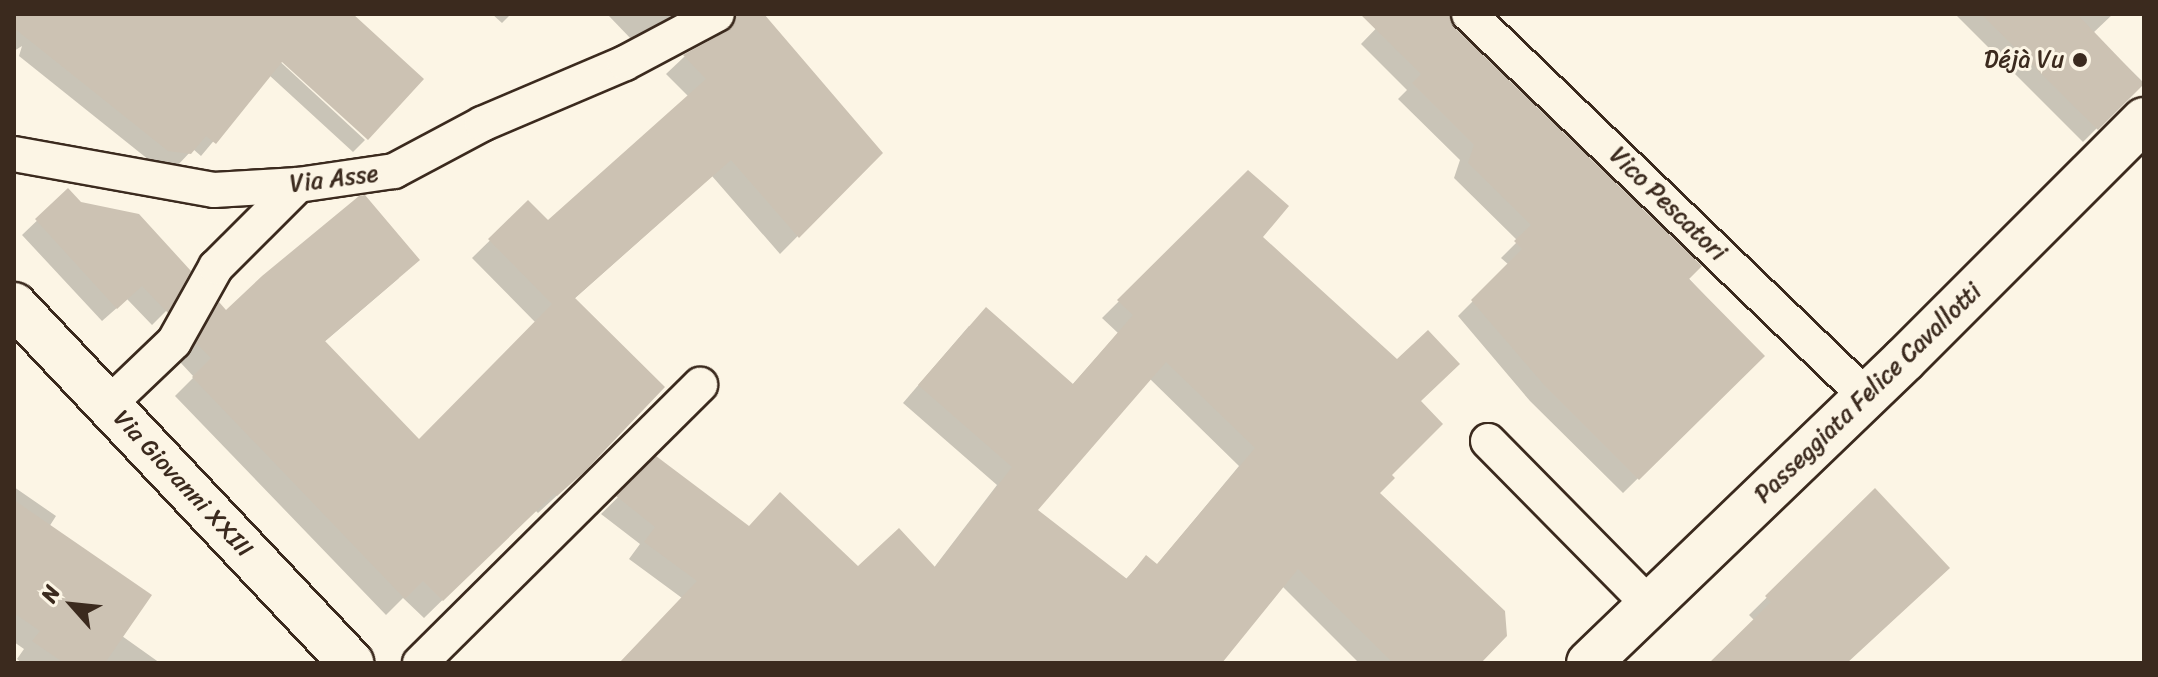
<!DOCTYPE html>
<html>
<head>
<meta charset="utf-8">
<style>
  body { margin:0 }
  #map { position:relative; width:2158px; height:677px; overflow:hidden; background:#fcf5e5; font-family:Sriracha,sans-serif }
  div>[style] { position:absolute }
  .shadow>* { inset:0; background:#0003 }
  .building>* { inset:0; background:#ccc2b3 }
  .roads { filter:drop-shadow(2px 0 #3b2a1e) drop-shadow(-2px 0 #3b2a1e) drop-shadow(0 2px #3b2a1e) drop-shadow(0 -2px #3b2a1e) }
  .lane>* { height:34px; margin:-17px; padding:0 17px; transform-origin:17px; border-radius:17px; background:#fcf5e5 }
  .street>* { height:44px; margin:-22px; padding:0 22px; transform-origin:22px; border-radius:22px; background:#fcf5e5 }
  .dots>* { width:22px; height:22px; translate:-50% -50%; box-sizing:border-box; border:4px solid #fcf5e5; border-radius:50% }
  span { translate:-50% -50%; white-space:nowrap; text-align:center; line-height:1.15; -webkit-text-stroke:6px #fcf5e5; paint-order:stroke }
  .poi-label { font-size:24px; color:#3b2a1e }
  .right { translate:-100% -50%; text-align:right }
  .street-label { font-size:24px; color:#3b2a1e }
  .frame { position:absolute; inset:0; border:16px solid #3b2a1e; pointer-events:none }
  .north { position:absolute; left:32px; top:565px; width:80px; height:80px; -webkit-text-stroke:6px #fcf5e5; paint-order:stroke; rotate:297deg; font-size:22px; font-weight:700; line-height:32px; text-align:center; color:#3b2a1e }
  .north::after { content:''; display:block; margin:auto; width:28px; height:36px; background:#3b2a1e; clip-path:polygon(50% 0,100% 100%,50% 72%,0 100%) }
</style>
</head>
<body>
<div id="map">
  <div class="shadow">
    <i style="clip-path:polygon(14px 14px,350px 14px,274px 56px,365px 140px,353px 152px,269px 75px,201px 156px,193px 149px,176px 167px,154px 164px,19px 56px,22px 46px,14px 51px)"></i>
    <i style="clip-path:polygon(492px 14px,511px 14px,502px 23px)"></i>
    <i style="clip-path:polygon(607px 14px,692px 14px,634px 42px)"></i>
    <i style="clip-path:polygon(703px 14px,762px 14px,880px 153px,780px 254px,712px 176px,574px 299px,564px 489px,538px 513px,535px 510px,424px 618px,403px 598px,386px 615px,175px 396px,194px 377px,180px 362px,201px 323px,219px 305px,226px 313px,399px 278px,323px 343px,419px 442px,536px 323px,472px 258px,528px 203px,547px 222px,689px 97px,666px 74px,684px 57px,717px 37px,717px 22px)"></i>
    <i style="clip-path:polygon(1390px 14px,1449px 14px,1454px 30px,1762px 356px,1623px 493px,1530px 401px,1458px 316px,1509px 265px,1501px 258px,1518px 241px,1454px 178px,1460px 160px,1398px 99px,1407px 90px,1361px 44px)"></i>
    <i style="clip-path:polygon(1955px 14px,2113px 14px,2093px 33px,2143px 82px,2083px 142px)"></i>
    <i style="clip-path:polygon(evenodd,1248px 173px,1260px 237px,1418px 402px,1390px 475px,1377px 493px,1478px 663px,1355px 663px,1357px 661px,1282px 586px,1220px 663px,620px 663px,682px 598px,629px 559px,640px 544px,601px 514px,657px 459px,748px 528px,858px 568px,923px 582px,997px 485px,903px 403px,969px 326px,1072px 385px,1118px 333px,1102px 318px,1248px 173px,1149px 378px,1239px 466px,1156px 566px,1146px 557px,1125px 580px,1035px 511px,1149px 378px)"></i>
    <i style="clip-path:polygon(68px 191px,80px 203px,188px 271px,166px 311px,152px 325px,127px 299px,102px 321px,22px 235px)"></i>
    <i style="clip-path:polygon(14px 487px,56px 516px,49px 527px,122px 636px,160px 663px,22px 663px,17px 659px,24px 649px,14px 642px)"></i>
    <i style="clip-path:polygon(1875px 491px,1846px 663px,1712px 663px,1755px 621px,1749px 615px)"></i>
  </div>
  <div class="building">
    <i style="clip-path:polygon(14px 14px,353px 14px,424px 79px,368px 140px,282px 62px,216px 144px,206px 136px,191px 154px,168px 151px,14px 28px)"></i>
    <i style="clip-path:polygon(737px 14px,764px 14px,883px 153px,799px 238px,731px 160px,575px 298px,665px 387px,584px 472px,557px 496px,554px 494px,443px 601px,423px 581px,405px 599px,192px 377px,211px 358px,196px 343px,219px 302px,226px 310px,262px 276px,359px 196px,365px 195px,420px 260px,325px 341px,419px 439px,552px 304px,488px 239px,528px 200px,548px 220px,706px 79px,683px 55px,727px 31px)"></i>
    <i style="clip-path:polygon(1360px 14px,1450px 14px,1455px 28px,1702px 266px,1689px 279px,1765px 356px,1639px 480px,1545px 386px,1471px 300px,1522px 249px,1514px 241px,1531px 225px,1468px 163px,1474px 145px,1412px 83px,1421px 74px)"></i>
    <i style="clip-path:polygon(1981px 14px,2077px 14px,2144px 84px,2098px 130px)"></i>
    <i style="clip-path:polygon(evenodd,1248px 170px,1289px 206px,1263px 237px,1397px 359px,1428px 330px,1460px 364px,1421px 401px,1443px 424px,1392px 475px,1395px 478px,1380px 493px,1505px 611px,1507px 636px,1481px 663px,1393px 663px,1298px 569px,1222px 663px,619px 663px,697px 581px,644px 542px,655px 527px,616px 496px,656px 456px,749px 526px,780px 492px,858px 566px,899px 528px,935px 567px,1012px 467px,918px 385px,986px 307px,1073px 384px,1133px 315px,1117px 300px,1248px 170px,1166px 362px,1255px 448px,1157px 564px,1146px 555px,1127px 579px,1038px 510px,1166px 362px)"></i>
    <i style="clip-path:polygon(68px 188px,81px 202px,139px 214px,191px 271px,168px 313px,142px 286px,117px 309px,35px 219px)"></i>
    <i style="clip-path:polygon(1875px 488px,1950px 568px,1847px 663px,1709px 663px,1771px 602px,1765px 596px)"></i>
    <i style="clip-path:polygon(14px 500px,152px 595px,105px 663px,64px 663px,32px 641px,40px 631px,14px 613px)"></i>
  </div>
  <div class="roads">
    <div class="lane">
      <i style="left:1469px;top:14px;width:551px;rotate:43.9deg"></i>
      <i style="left:14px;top:154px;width:203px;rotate:10.2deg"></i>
      <i style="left:214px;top:190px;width:84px;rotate:-3.4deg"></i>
      <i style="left:298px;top:185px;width:97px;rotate:-8.3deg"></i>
      <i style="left:394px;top:171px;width:100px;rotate:-28.1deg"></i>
      <i style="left:482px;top:124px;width:155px;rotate:-23.1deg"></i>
      <i style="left:625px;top:63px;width:104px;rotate:-28deg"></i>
      <i style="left:108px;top:405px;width:91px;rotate:-43.7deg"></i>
      <i style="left:174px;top:342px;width:86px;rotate:-60.8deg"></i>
      <i style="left:216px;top:267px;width:116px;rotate:-45deg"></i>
      <i style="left:1488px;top:441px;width:228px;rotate:45.4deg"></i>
      <i style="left:420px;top:663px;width:395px;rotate:-44.8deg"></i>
    </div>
    <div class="street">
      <i style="left:14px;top:305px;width:492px;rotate:46.7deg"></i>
      <i style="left:1589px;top:663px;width:438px;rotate:-43.9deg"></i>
      <i style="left:1905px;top:359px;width:338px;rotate:-45deg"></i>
    </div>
  </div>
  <div class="dots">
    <i style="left:2080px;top:60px;background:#3b2a1e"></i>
  </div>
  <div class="poi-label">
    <span class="right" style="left:2064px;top:60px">Déjà Vu</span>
  </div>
  <div class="street-label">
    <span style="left:334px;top:179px;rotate:-7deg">Via Asse</span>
    <span style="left:1668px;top:204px;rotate:44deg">Vico Pescatori</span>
    <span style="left:1868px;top:393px;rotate:-44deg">Passeggiata Felice Cavallotti</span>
    <span style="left:183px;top:484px;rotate:47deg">Via Giovanni XXIII</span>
  </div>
  <div class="frame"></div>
  <div class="north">N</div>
</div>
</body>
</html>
